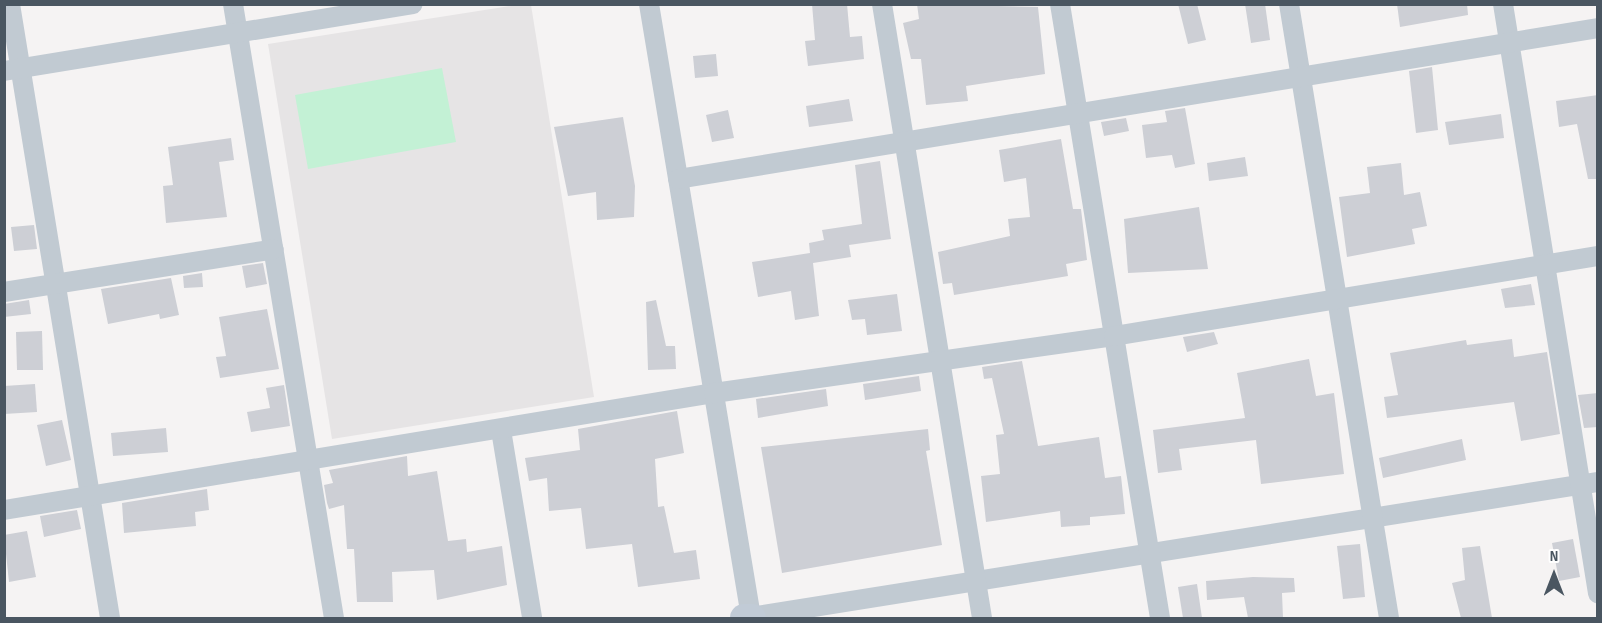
<!DOCTYPE html>
<html>
<head>
<meta charset="utf-8">
<style>
  body { margin:0 }
  #map { position:relative; width:1602px; height:623px; overflow:hidden; background:#f5f3f3; font-family:"Sofia Sans Condensed",sans-serif }
  div>[style] { position:absolute }
  .education>* { inset:0; background:#e6e4e5 }
  .green>* { inset:0; background:#c3f1d5 }
  .building>* { inset:0; background:#cdcfd5 }
  .minor>* { height:20px; margin:-10px; padding:0 10px; transform-origin:10px; border-radius:10px; background:#c1cad2 }
  .secondary>* { height:28px; margin:-14px; padding:0 14px; transform-origin:14px; border-radius:14px; background:#c1cbd6 }
  span { translate:-50% -50%; white-space:nowrap; text-align:center; line-height:1.15; -webkit-text-stroke:4.5px #fff; paint-order:stroke }
  .frame { position:absolute; inset:0; border:6px solid #4a5661; pointer-events:none }
  .north { position:absolute; left:1524px; top:545px; width:60px; height:60px; -webkit-text-stroke:4px #fff; paint-order:stroke; rotate:0deg; font-size:16px; font-weight:700; line-height:24px; text-align:center; color:#4a5661 }
  .north::after { content:''; display:block; margin:auto; width:21px; height:27px; background:#4a5661; clip-path:polygon(50% 0,100% 100%,50% 72%,0 100%) }
</style>
</head>
<body>
<div id="map">
  <div class="education">
    <i style="clip-path:polygon(517px 5px,531px 5px,594px 397px,332px 439px,268px 44px)"></i>
  </div>
  <div class="green">
    <i style="clip-path:polygon(442px 68px,456px 142px,308px 169px,295px 95px)"></i>
  </div>
  <div class="building">
    <i style="clip-path:polygon(812px 4px,847px 4px,850px 37px,862px 36px,864px 59px,808px 66px,805px 41px,815px 40px)"></i>
    <i style="clip-path:polygon(917px 4px,1038px 7px,1045px 74px,966px 86px,968px 101px,926px 105px,921px 59px,911px 59px,903px 23px,919px 19px)"></i>
    <i style="clip-path:polygon(1178px 4px,1197px 4px,1206px 40px,1188px 44px)"></i>
    <i style="clip-path:polygon(1245px 4px,1265px 4px,1270px 40px,1251px 43px)"></i>
    <i style="clip-path:polygon(1397px 4px,1467px 4px,1468px 15px,1400px 27px)"></i>
    <i style="clip-path:polygon(716px 54px,718px 76px,695px 78px,693px 56px)"></i>
    <i style="clip-path:polygon(1432px 67px,1438px 130px,1416px 133px,1409px 71px)"></i>
    <i style="clip-path:polygon(1598px 95px,1598px 179px,1588px 179px,1577px 124px,1559px 127px,1556px 101px)"></i>
    <i style="clip-path:polygon(849px 99px,853px 121px,809px 127px,806px 106px)"></i>
    <i style="clip-path:polygon(1185px 108px,1195px 164px,1175px 168px,1172px 155px,1146px 158px,1142px 125px,1167px 122px,1165px 111px)"></i>
    <i style="clip-path:polygon(728px 110px,734px 138px,712px 142px,706px 115px)"></i>
    <i style="clip-path:polygon(1501px 114px,1504px 138px,1449px 145px,1445px 122px)"></i>
    <i style="clip-path:polygon(623px 117px,635px 186px,634px 217px,597px 220px,596px 192px,568px 196px,554px 127px)"></i>
    <i style="clip-path:polygon(1126px 118px,1129px 131px,1104px 136px,1101px 122px)"></i>
    <i style="clip-path:polygon(231px 138px,234px 160px,219px 162px,227px 217px,166px 223px,163px 186px,173px 185px,168px 147px)"></i>
    <i style="clip-path:polygon(1061px 139px,1073px 209px,1081px 209px,1087px 260px,1066px 264px,1068px 276px,954px 295px,952px 283px,943px 284px,938px 252px,1010px 236px,1008px 219px,1030px 217px,1026px 178px,1004px 182px,999px 150px)"></i>
    <i style="clip-path:polygon(1245px 157px,1248px 176px,1209px 181px,1207px 163px)"></i>
    <i style="clip-path:polygon(880px 161px,891px 239px,849px 245px,851px 257px,813px 263px,819px 316px,795px 320px,791px 291px,758px 297px,752px 262px,810px 253px,809px 243px,824px 240px,822px 230px,862px 224px,855px 165px)"></i>
    <i style="clip-path:polygon(1401px 163px,1404px 195px,1420px 192px,1427px 226px,1412px 229px,1415px 244px,1347px 257px,1339px 197px,1370px 193px,1367px 167px)"></i>
    <i style="clip-path:polygon(1199px 207px,1208px 269px,1128px 273px,1124px 219px)"></i>
    <i style="clip-path:polygon(34px 225px,37px 249px,14px 251px,11px 227px)"></i>
    <i style="clip-path:polygon(263px 263px,267px 284px,246px 288px,242px 266px)"></i>
    <i style="clip-path:polygon(202px 273px,203px 287px,184px 288px,183px 276px)"></i>
    <i style="clip-path:polygon(171px 278px,179px 315px,160px 319px,159px 314px,108px 324px,101px 289px)"></i>
    <i style="clip-path:polygon(1531px 284px,1535px 305px,1505px 308px,1501px 289px)"></i>
    <i style="clip-path:polygon(897px 294px,902px 331px,867px 335px,865px 319px,852px 320px,848px 300px)"></i>
    <i style="clip-path:polygon(29px 300px,31px 314px,4px 317px,4px 304px)"></i>
    <i style="clip-path:polygon(656px 300px,666px 346px,675px 346px,676px 369px,648px 370px,646px 302px)"></i>
    <i style="clip-path:polygon(267px 309px,279px 369px,220px 378px,216px 357px,226px 356px,219px 317px)"></i>
    <i style="clip-path:polygon(42px 331px,43px 370px,17px 370px,16px 332px)"></i>
    <i style="clip-path:polygon(1214px 332px,1218px 344px,1187px 352px,1183px 337px)"></i>
    <i style="clip-path:polygon(1512px 339px,1514px 357px,1547px 352px,1560px 434px,1521px 441px,1514px 402px,1387px 418px,1384px 397px,1398px 395px,1390px 353px,1466px 340px,1467px 345px)"></i>
    <i style="clip-path:polygon(1309px 359px,1316px 396px,1334px 393px,1344px 474px,1261px 484px,1256px 440px,1179px 449px,1182px 470px,1158px 473px,1153px 430px,1245px 418px,1237px 373px)"></i>
    <i style="clip-path:polygon(1022px 361px,1038px 446px,1099px 437px,1105px 478px,1121px 476px,1125px 514px,1090px 517px,1090px 525px,1061px 527px,1060px 511px,986px 522px,981px 476px,1000px 474px,996px 435px,1004px 434px,992px 378px,984px 379px,982px 367px)"></i>
    <i style="clip-path:polygon(919px 376px,921px 391px,865px 400px,863px 384px)"></i>
    <i style="clip-path:polygon(35px 384px,37px 412px,4px 414px,4px 386px)"></i>
    <i style="clip-path:polygon(284px 385px,290px 426px,251px 432px,247px 412px,270px 408px,266px 388px)"></i>
    <i style="clip-path:polygon(826px 389px,828px 406px,758px 418px,756px 399px)"></i>
    <i style="clip-path:polygon(1598px 393px,1598px 427px,1584px 428px,1578px 395px)"></i>
    <i style="clip-path:polygon(677px 411px,684px 453px,655px 459px,658px 507px,664px 506px,674px 553px,696px 550px,700px 579px,638px 587px,632px 544px,586px 549px,581px 508px,549px 511px,547px 478px,529px 481px,525px 458px,580px 450px,578px 429px)"></i>
    <i style="clip-path:polygon(62px 420px,71px 460px,46px 466px,37px 425px)"></i>
    <i style="clip-path:polygon(166px 428px,168px 452px,113px 456px,111px 433px)"></i>
    <i style="clip-path:polygon(928px 429px,930px 450px,926px 451px,942px 545px,782px 573px,761px 447px)"></i>
    <i style="clip-path:polygon(1462px 439px,1466px 460px,1383px 478px,1379px 458px)"></i>
    <i style="clip-path:polygon(407px 456px,408px 476px,437px 471px,448px 541px,466px 539px,467px 552px,502px 546px,507px 585px,437px 600px,434px 570px,392px 572px,393px 602px,357px 602px,354px 549px,347px 549px,344px 505px,329px 509px,327px 503px,324px 485px,333px 483px,329px 470px)"></i>
    <i style="clip-path:polygon(207px 489px,209px 510px,195px 512px,196px 526px,124px 533px,122px 503px)"></i>
    <i style="clip-path:polygon(77px 510px,81px 529px,44px 537px,40px 516px)"></i>
    <i style="clip-path:polygon(27px 531px,36px 577px,9px 582px,4px 535px)"></i>
    <i style="clip-path:polygon(1573px 539px,1580px 577px,1559px 581px,1552px 543px)"></i>
    <i style="clip-path:polygon(1360px 544px,1365px 597px,1343px 599px,1337px 546px)"></i>
    <i style="clip-path:polygon(1480px 546px,1492px 618px,1461px 618px,1452px 583px,1465px 580px,1462px 548px)"></i>
    <i style="clip-path:polygon(1253px 577px,1294px 578px,1295px 592px,1282px 593px,1283px 618px,1248px 618px,1244px 597px,1207px 600px,1206px 581px)"></i>
    <i style="clip-path:polygon(1197px 584px,1202px 618px,1183px 618px,1178px 587px)"></i>
  </div>
  <div class="minor">
    <i style="left:10px;top:4px;width:622px;rotate:80.75deg"></i>
    <i style="left:233px;top:4px;width:622px;rotate:80.66deg"></i>
    <i style="left:649px;top:4px;width:621px;rotate:80.55deg"></i>
    <i style="left:751px;top:617px;width:858px;rotate:-9.06deg"></i>
    <i style="left:882px;top:4px;width:622px;rotate:80.75deg"></i>
    <i style="left:1060px;top:4px;width:622px;rotate:80.75deg"></i>
    <i style="left:1289px;top:4px;width:622px;rotate:80.75deg"></i>
    <i style="left:1503px;top:4px;width:597px;rotate:80.84deg"></i>
    <i style="left:4px;top:71px;width:414px;rotate:-9.3deg"></i>
    <i style="left:678px;top:179px;width:932px;rotate:-9.32deg"></i>
    <i style="left:4px;top:292px;width:273px;rotate:-9deg"></i>
    <i style="left:501px;top:430px;width:191px;rotate:80.6deg"></i>
    <i style="left:4px;top:510px;width:720px;rotate:-9.36deg"></i>
    <i style="left:714px;top:393px;width:404px;rotate:-8.1deg"></i>
    <i style="left:1114px;top:336px;width:491px;rotate:-9.4deg"></i>
  </div>
  <div class="secondary">
    <i style="left:744px;top:618px;width:8px"></i>
  </div>
  <div class="frame"></div>
  <div class="north">N</div>
</div>
</body>
</html>
